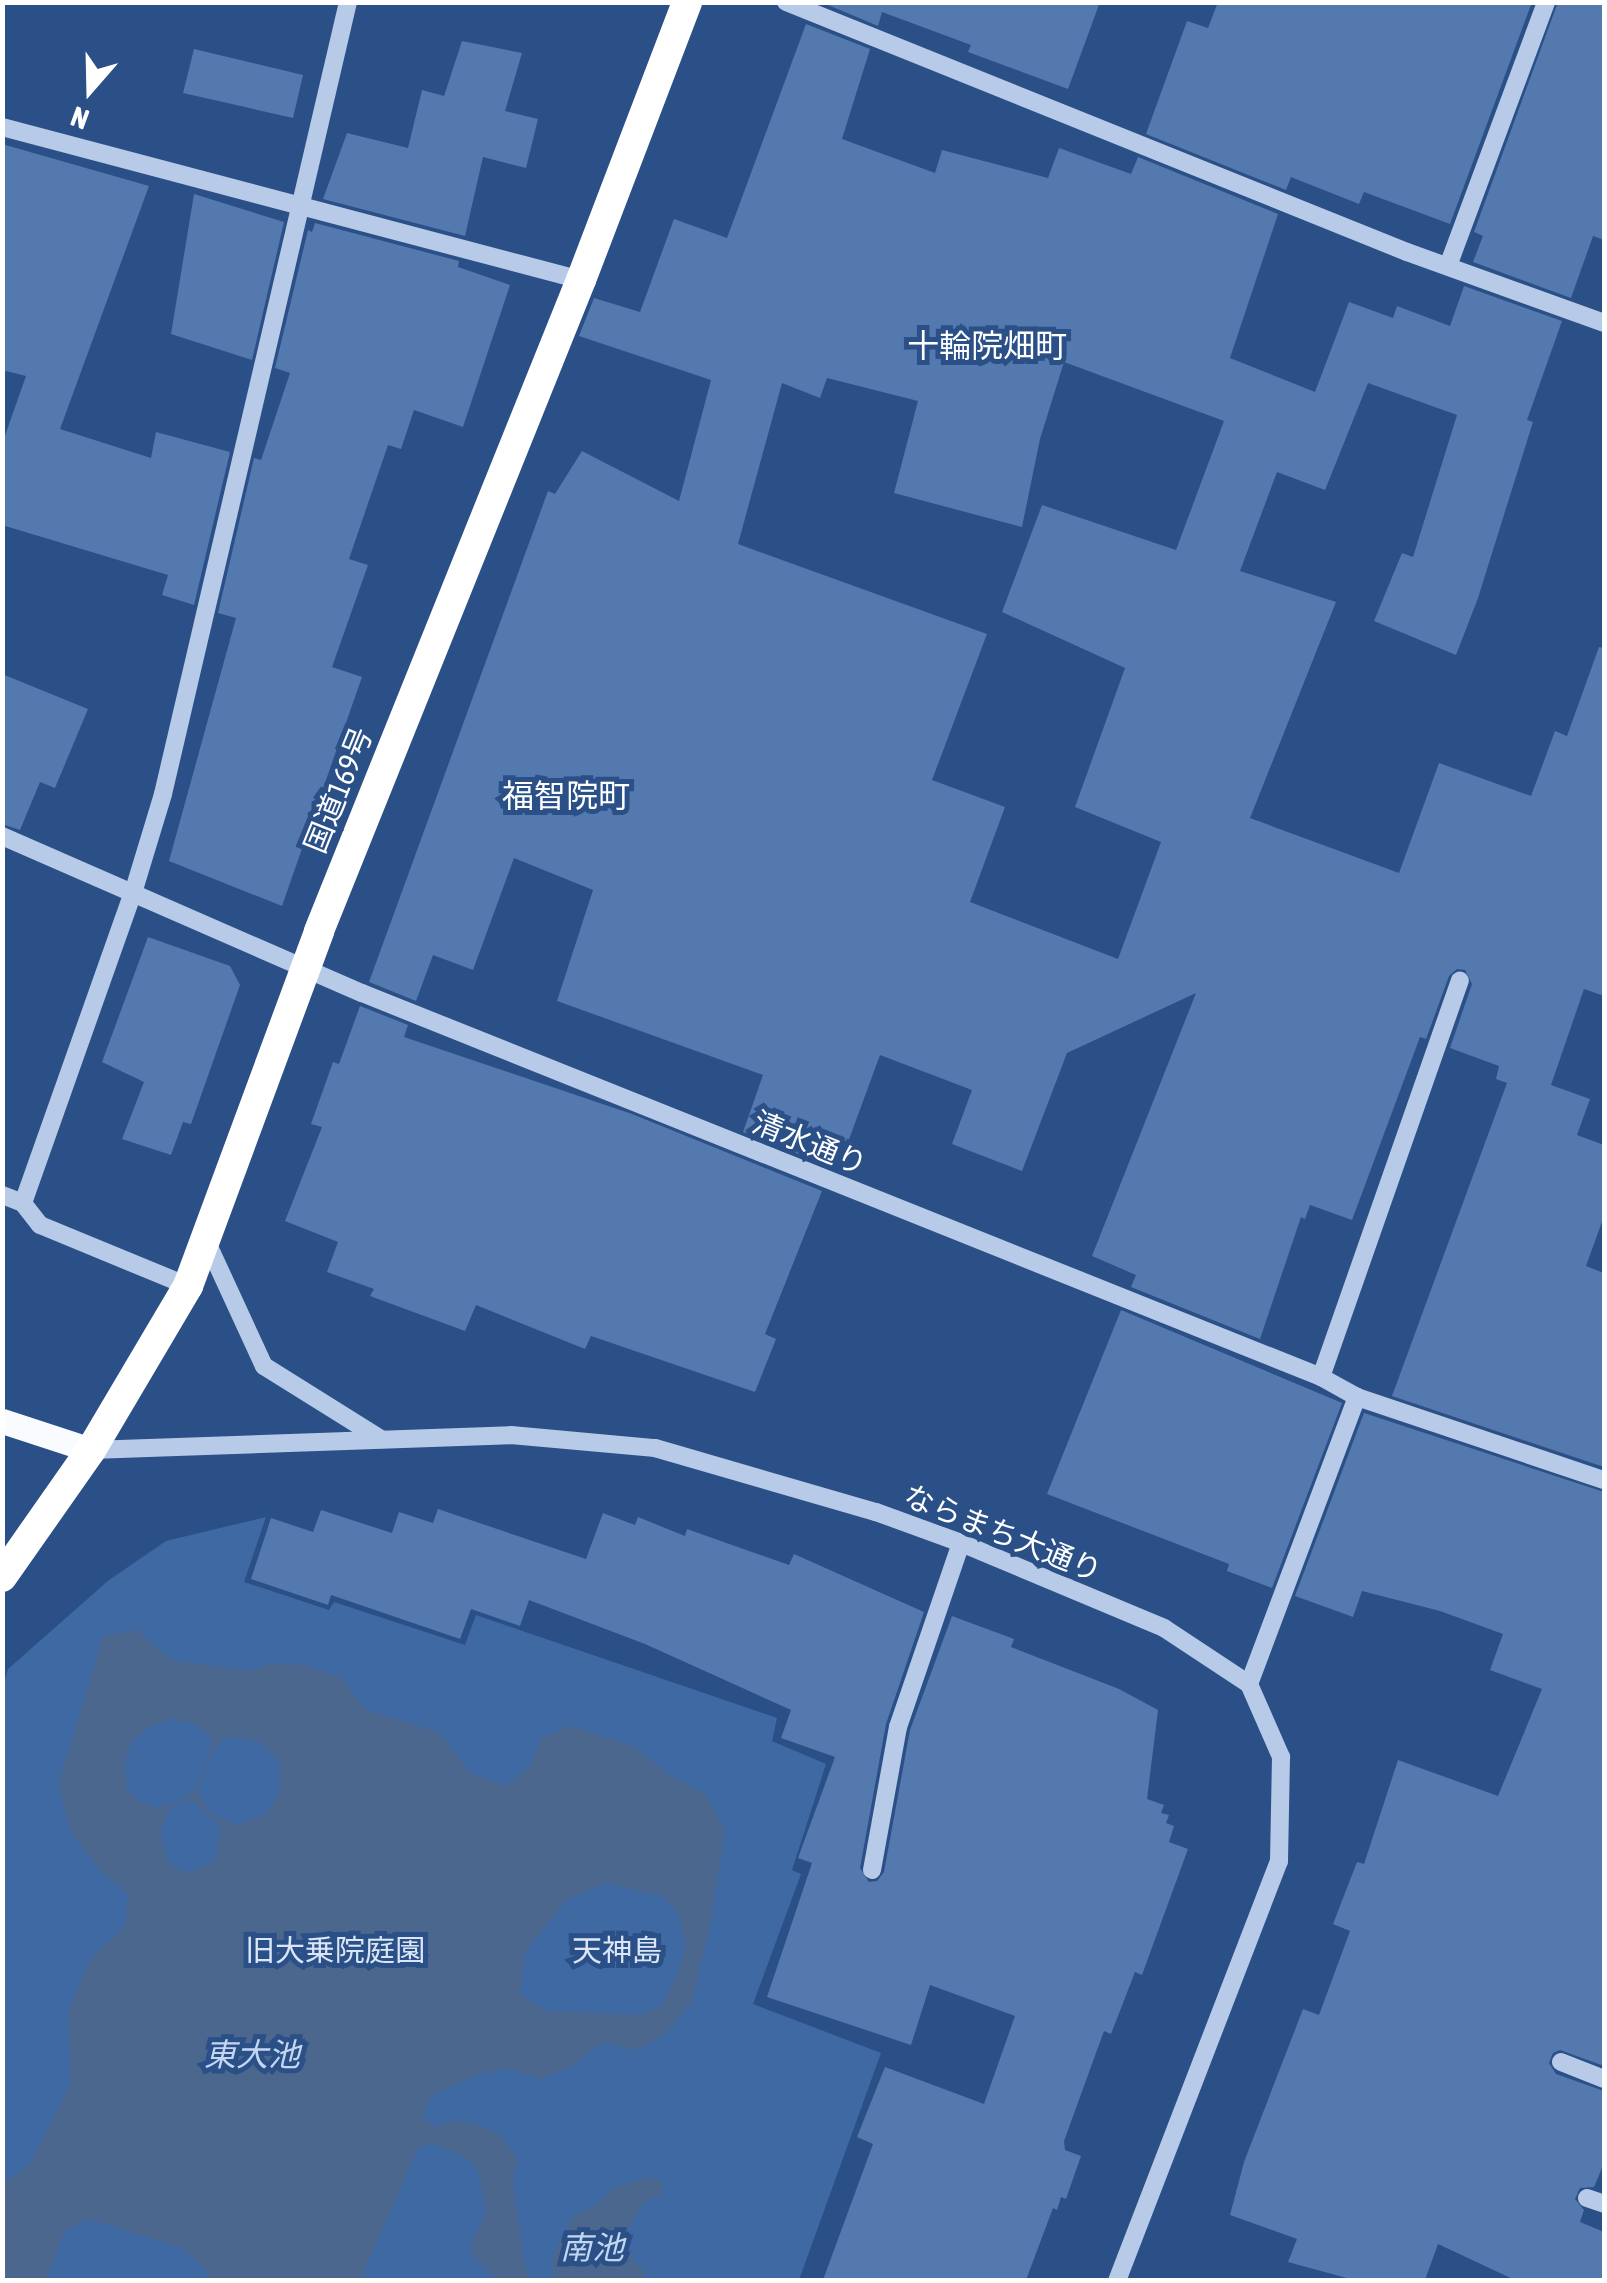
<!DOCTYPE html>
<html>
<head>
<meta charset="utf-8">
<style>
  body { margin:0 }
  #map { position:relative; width:1607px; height:2283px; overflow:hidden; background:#2a5087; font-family:"Asap Condensed","Noto Sans JP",sans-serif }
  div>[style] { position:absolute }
  .green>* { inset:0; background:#3f69a3 }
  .water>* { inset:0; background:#4c678e }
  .building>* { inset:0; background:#5379ae }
  .minor>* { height:18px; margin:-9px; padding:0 9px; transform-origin:9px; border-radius:9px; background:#b7cbe8 }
  .major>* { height:25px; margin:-12.5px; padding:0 12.5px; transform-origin:12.5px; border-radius:12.5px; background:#f9fbfe }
  .highway>* { height:30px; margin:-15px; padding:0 15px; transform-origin:15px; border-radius:15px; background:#fff }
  span { translate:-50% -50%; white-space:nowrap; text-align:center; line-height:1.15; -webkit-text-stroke:10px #2a5087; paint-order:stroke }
  .street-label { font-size:30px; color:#fff }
  .park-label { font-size:30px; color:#dae6f6 }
  .neighbourhood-label { font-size:32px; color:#fff }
  .water-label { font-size:32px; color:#c3d6ef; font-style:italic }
  .frame { position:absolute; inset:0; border:5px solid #fff; pointer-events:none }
  .north { position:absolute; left:40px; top:40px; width:100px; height:100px; -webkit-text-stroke:8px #2a5087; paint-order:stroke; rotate:200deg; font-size:28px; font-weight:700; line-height:40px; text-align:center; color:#fff }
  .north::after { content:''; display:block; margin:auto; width:35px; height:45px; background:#fff; clip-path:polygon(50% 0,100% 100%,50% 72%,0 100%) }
</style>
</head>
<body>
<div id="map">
  <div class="green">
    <i style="clip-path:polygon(266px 1517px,244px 1582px,329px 1610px,334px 1602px,465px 1645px,476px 1615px,777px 1718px,772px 1741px,826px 1764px,792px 1870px,801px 1874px,753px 2004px,881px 2053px,799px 2280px,3px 2280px,3px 1687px,8px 1669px,109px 1580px,166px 1541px)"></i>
  </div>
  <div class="water">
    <i style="clip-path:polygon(evenodd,137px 1630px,171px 1660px,250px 1671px,270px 1664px,304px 1665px,341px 1678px,365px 1709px,440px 1733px,470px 1773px,506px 1786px,530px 1766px,541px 1738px,571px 1726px,631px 1745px,671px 1776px,706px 1795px,725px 1831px,710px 1924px,692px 2002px,664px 2035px,637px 2050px,602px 2042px,572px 2066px,541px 2079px,510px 2068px,483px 2072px,431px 2095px,422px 2118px,436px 2127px,455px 2120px,482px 2126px,501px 2135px,518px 2160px,513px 2178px,515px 2202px,526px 2269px,532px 2280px,497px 2280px,471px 2252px,473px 2236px,482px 2225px,486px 2208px,477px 2168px,463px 2156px,432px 2143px,418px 2148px,360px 2280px,208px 2280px,206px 2270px,182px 2248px,89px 2219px,65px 2230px,46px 2280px,3px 2280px,3px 2182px,28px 2167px,71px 2085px,68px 2011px,91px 1958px,125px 1927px,128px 1894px,101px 1871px,70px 1832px,59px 1783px,103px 1636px,137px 1630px,171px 1719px,194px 1723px,212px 1739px,208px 1762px,196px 1788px,182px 1800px,157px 1808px,140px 1802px,126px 1788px,125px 1760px,132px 1741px,149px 1727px,171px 1719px,137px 1630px,231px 1736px,260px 1742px,279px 1760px,281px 1777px,280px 1792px,267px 1813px,236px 1826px,211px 1813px,197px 1792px,216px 1745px,231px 1736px,137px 1630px,190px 1799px,221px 1826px,215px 1860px,191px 1873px,176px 1869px,167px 1860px,160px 1830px,170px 1808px,190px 1799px,137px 1630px,606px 1883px,663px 1896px,679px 1914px,686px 1946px,674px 1983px,661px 2006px,641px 2015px,546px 2011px,520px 1994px,525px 1952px,568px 1899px,606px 1883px)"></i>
    <i style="clip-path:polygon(652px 2177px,663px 2184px,661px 2195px,646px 2200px,624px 2234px,633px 2261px,645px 2272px,643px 2280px,553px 2280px,553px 2257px,572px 2217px,596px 2205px,615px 2187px)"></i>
  </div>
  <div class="building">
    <i style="clip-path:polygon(821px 2px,1100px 2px,1068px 89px,968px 52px,971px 45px,882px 12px,878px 26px)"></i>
    <i style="clip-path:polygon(1218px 2px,1532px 2px,1450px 224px,1364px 192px,1359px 204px,1291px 177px,1286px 190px,1146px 134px,1187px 21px,1208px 28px)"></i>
    <i style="clip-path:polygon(1558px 2px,1604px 2px,1604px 240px,1593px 236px,1571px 298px,1473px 262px,1483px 236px,1474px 232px)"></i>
    <i style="clip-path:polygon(evenodd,806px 24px,870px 49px,842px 139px,935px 173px,942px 150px,1048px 178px,1059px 148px,1131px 174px,1138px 157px,1278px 214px,1230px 358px,1315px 392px,1349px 302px,1393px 318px,1397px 306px,1450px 326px,1464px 286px,1562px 321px,1527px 420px,1533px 422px,1478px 598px,1456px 655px,1374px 621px,1402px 553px,1413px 557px,1457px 415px,1368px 383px,1325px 490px,1277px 472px,1240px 571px,1336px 602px,1250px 818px,1399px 873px,1439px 763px,1531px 796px,1555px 731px,1567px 736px,1599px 647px,1604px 648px,1604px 996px,1584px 989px,1551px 1085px,1590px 1099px,1577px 1135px,1604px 1145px,1604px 1216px,1586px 1266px,1604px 1273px,1604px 1467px,1392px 1396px,1507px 1083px,1496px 1079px,1499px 1066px,1450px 1048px,1472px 984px,1465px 970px,1457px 969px,1449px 976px,1426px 1039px,1420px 1037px,1352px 1220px,1310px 1205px,1305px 1219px,1301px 1217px,1260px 1339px,1131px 1287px,1136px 1275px,1092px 1256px,1196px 993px,1067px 1053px,1022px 1171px,952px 1144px,972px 1090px,880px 1055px,848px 1142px,842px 1140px,831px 1167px,743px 1132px,763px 1075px,557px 1001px,593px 890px,514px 858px,473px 970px,433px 955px,416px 1001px,369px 982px,548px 491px,555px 494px,582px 451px,679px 501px,711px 380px,579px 336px,594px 298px,640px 312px,674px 219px,727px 238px,806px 24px,1064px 362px,1224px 421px,1176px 550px,1042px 505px,1002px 612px,1125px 668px,1075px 807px,1161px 842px,1118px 959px,970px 902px,1005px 807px,932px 780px,987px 634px,738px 544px,782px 383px,820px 398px,827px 378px,918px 401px,894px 493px,1022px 527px,1040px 439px,1064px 362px)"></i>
    <i style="clip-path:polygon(462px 41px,522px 53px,505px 111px,538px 119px,526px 168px,483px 157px,465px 236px,323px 199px,347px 133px,408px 148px,422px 90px,444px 96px)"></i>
    <i style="clip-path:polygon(194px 49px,303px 75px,293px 118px,183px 93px)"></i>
    <i style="clip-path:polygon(2px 144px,149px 186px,60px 429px,151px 458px,156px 432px,230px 452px,194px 605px,162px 595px,168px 575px,2px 525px,2px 444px,26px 376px,2px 370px)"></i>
    <i style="clip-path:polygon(194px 194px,284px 222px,252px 360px,171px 334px)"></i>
    <i style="clip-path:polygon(315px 223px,459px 261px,458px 267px,510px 285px,463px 427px,414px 410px,401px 449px,388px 445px,349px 559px,368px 565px,332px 667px,362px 677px,282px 906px,169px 861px,236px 618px,218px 613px,254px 458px,261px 460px,290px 373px,275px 368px,308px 230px,312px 232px)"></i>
    <i style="clip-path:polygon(2px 674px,88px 709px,55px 788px,40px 782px,20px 830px,2px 824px)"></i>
    <i style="clip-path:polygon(148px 937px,230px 966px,240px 985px,191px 1124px,183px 1122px,171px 1155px,122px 1139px,144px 1082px,102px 1062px)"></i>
    <i style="clip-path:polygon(360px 1006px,408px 1025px,404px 1037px,632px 1114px,822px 1191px,765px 1334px,776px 1339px,755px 1392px,591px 1336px,585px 1349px,476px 1305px,465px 1331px,370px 1296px,374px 1289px,327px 1272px,338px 1242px,285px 1221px,322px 1127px,311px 1124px,333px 1062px,339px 1064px)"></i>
    <i style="clip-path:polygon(1121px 1310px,1342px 1403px,1272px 1588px,1227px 1571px,1229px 1564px,1047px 1494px)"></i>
    <i style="clip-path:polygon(1364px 1413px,1604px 1492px,1604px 2066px,1560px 2050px,1553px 2053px,1549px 2063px,1556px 2074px,1604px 2091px,1604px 2163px,1594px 2187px,1580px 2188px,1575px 2199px,1584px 2210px,1580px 2222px,1604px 2232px,1604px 2280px,1515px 2280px,1438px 2244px,1425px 2280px,1354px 2280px,1288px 2262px,1297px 2239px,1230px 2215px,1244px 2162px,1303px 2009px,1319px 2015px,1350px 1931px,1333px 1924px,1357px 1862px,1364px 1864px,1398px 1760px,1498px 1796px,1542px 1689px,1490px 1670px,1503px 1634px,1440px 1611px,1362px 1591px,1353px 1617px,1295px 1596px)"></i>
    <i style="clip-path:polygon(438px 1509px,586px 1559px,603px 1513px,635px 1525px,638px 1517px,685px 1536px,687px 1529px,789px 1565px,794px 1554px,924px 1612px,886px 1724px,860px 1868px,869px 1882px,877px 1881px,884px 1872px,910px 1730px,952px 1616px,1014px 1639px,1011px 1647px,1119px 1689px,1158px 1710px,1147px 1799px,1164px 1805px,1161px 1813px,1169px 1815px,1166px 1823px,1174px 1826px,1169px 1842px,1188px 1849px,1142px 1975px,1135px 1972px,1111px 2034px,1104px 2031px,1064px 2141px,1065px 2150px,1081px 2156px,1066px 2199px,1061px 2197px,1057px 2210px,1053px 2208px,1026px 2280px,823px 2280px,873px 2144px,857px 2137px,885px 2067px,984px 2104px,1015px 2016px,930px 1985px,911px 2045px,767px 1997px,812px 1863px,798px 1858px,835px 1757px,781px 1738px,791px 1710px,645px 1644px,529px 1600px,520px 1626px,471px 1609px,460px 1639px,331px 1595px,328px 1605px,251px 1579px,271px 1518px,313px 1532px,321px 1510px,392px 1533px,399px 1512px,433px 1523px)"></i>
  </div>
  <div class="minor">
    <i style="left:786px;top:2px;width:669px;rotate:21.93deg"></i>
    <i style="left:1407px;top:252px;width:209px;rotate:19.8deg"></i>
    <i style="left:2px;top:127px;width:599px;rotate:14.8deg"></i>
    <i style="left:1448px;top:266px;width:282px;rotate:-69.6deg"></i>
    <i style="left:2px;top:836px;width:393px;rotate:23.6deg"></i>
    <i style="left:362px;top:993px;width:1033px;rotate:21.82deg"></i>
    <i style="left:1321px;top:1377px;width:41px;rotate:29.1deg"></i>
    <i style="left:1357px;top:1397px;width:261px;rotate:18.6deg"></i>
    <i style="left:2px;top:1195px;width:22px;rotate:21deg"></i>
    <i style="left:205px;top:1238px;width:141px;rotate:65.3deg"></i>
    <i style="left:264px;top:1366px;width:138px;rotate:32deg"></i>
    <i style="left:188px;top:1286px;width:160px;rotate:-157.6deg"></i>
    <i style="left:40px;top:1225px;width:28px;rotate:-128deg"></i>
    <i style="left:23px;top:1203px;width:329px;rotate:-70.5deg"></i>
    <i style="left:133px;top:893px;width:103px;rotate:-73.1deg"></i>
    <i style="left:163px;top:794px;width:813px;rotate:-76.85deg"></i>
    <i style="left:1321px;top:1377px;width:420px;rotate:-70.7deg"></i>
    <i style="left:91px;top:1450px;width:420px;rotate:-2deg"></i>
    <i style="left:511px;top:1435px;width:145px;rotate:5.2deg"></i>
    <i style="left:655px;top:1448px;width:230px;rotate:16.2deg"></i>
    <i style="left:876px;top:1512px;width:90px;rotate:20deg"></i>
    <i style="left:961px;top:1543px;width:220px;rotate:22.7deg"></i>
    <i style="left:1164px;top:1628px;width:102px;rotate:33.4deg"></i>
    <i style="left:1249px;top:1684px;width:80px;rotate:66.3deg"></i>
    <i style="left:1281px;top:1757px;width:104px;rotate:91.1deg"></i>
    <i style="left:1279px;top:1861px;width:449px;rotate:111.1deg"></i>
    <i style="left:1249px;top:1684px;width:307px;rotate:-69.4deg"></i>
    <i style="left:872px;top:1870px;width:145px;rotate:-79.7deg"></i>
    <i style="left:898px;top:1727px;width:194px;rotate:-71.1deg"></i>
    <i style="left:1561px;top:2062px;width:46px;rotate:21.6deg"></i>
    <i style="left:1587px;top:2198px;width:18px;rotate:19deg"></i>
  </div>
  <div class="major">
    <i style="left:2px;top:1421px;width:94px;rotate:18deg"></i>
  </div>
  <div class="highway">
    <i style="left:2px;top:1577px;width:155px;rotate:-55deg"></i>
    <i style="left:91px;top:1450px;width:191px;rotate:-59.4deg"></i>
    <i style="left:188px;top:1286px;width:378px;rotate:-69.7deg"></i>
    <i style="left:319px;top:931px;width:702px;rotate:-68.08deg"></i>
    <i style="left:581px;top:280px;width:298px;rotate:-69.1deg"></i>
  </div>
  <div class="street-label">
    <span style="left:338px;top:790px;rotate:-68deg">国道169号</span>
    <span style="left:810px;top:1143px;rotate:22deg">清水通り</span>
    <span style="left:1003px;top:1533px;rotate:22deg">ならまち大通り</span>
  </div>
  <div class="park-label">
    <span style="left:335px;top:1950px">旧大乗院庭園</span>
    <span style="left:617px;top:1950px">天神島</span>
  </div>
  <div class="neighbourhood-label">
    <span style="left:987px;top:346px">十輪院畑町</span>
    <span style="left:566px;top:796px">福智院町</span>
  </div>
  <div class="water-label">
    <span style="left:252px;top:2055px">東大池</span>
    <span style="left:592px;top:2248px">南池</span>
  </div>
  <div class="frame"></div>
  <div class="north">N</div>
</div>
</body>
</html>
